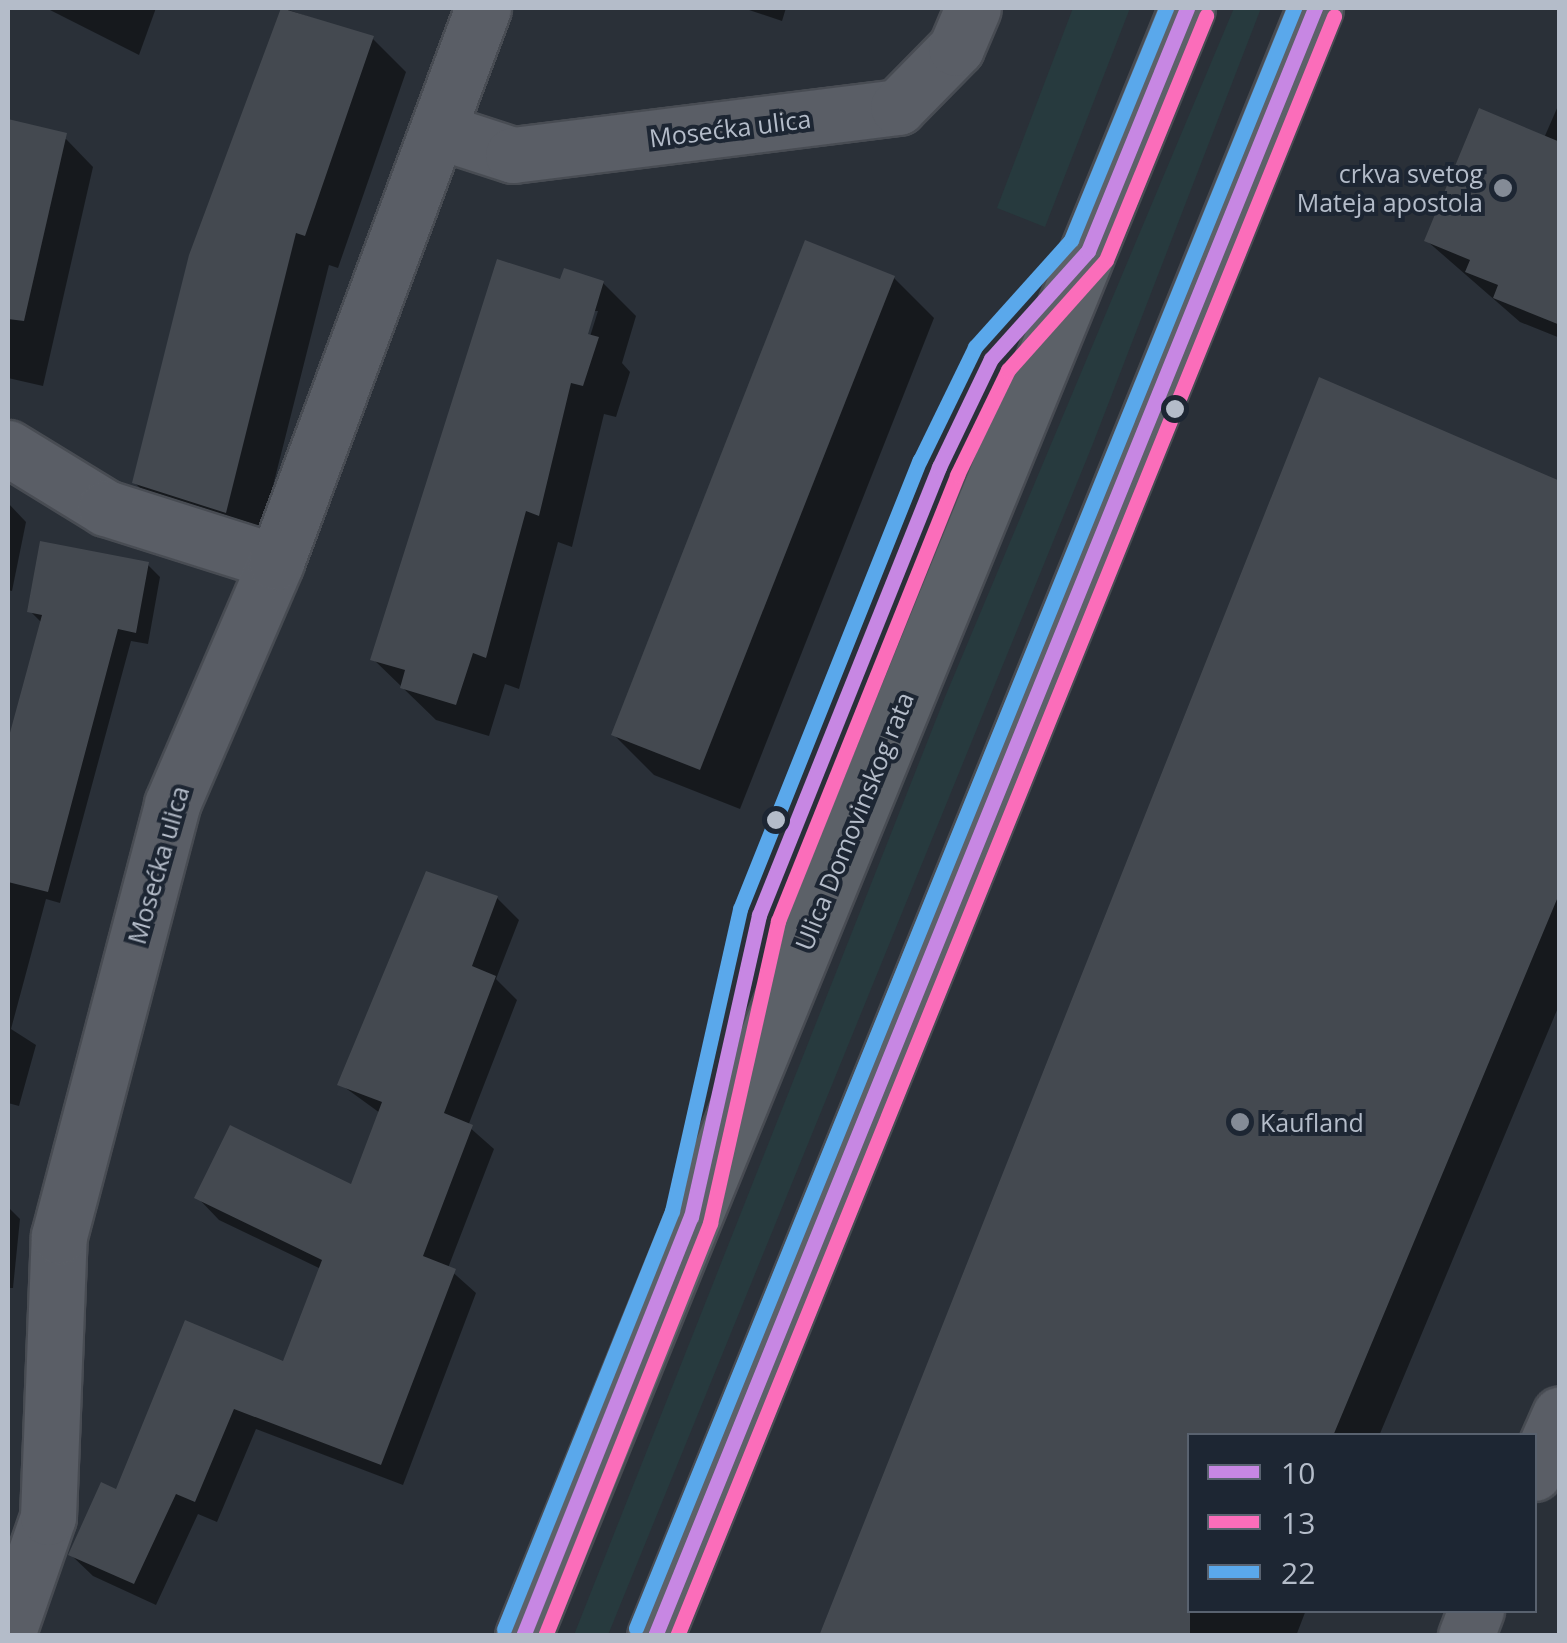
<!DOCTYPE html>
<html>
<head>
<meta charset="utf-8">
<style>
  body { margin:0 }
  #map { position:relative; width:1567px; height:1643px; overflow:hidden; background:#2a3038; font-family:"Open Sans",sans-serif }
  div>[style] { position:absolute }
  .green>* { inset:0; background:#273a3e }
  .shadow>* { inset:0; background:#0007 }
  .building>* { inset:0; background:#444950 }
  .roads { filter:drop-shadow(2px 0 #484c53) drop-shadow(-2px 0 #484c53) drop-shadow(0 2px #484c53) drop-shadow(0 -2px #484c53) }
  .minor>* { height:55px; margin:-27.5px; padding:0 27.5px; transform-origin:27.5px; border-radius:27.5px; background:#5a5e66 }
  .major>* { height:55px; margin:-27.5px; padding:0 27.5px; transform-origin:27.5px; border-radius:27.5px; background:#5c6168 }
  .bus-1>* { height:15px; margin:-7.5px; padding:0 7.5px; transform-origin:7.5px; border-radius:7.5px; background:#c787e3 }
  .bus-2>* { height:15px; margin:-7.5px; padding:0 7.5px; transform-origin:7.5px; border-radius:7.5px; background:#fb6dba }
  .bus-3>* { height:15px; margin:-7.5px; padding:0 7.5px; transform-origin:7.5px; border-radius:7.5px; background:#5aa8eb }
  .dots>* { width:28px; height:28px; translate:-50% -50%; box-sizing:border-box; border:5px solid #1d2633; border-radius:50% }
  span { translate:-50% -50%; white-space:nowrap; text-align:center; line-height:1.15; -webkit-text-stroke:8px #1d2633; paint-order:stroke }
  .street-label { font-size:25px; color:#b4bcc9 }
  .poi-label { font-size:25px; color:#b4bcc9 }
  .right { translate:-100% -50%; text-align:right }
  .left { translate:0 -50%; text-align:left }
  .frame { position:absolute; inset:0; border:10px solid #b4bcc9; pointer-events:none }
  .legend { position:absolute; left:1187px; top:1433px; width:350px; height:180px; box-sizing:border-box; background:#1d2633; border:2px solid #59626f; margin:0; padding:12px 18px; list-style:none; font-size:30px; color:#b4bcc9 }
  .legend li { display:flex; align-items:center; gap:20px; height:50px }
  .legend b { width:50px; border:2px solid #59626f }
</style>
</head>
<body>
<div id="map">
  <div class="green">
    <i style="clip-path:polygon(1073px 8px,1130px 8px,1045px 227px,997px 208px)"></i>
    <i style="clip-path:polygon(1234px 8px,1261px 8px,1092px 446px,608px 1635px,574px 1635px,945px 697px)"></i>
  </div>
  <div class="shadow">
    <i style="clip-path:polygon(46px 8px,156px 8px,139px 55px)"></i>
    <i style="clip-path:polygon(283px 8px,373px 39px,406px 72px,338px 268px,329px 265px,258px 545px,168px 516px,135px 483px,198px 257px)"></i>
    <i style="clip-path:polygon(743px 8px,786px 8px,782px 21px)"></i>
    <i style="clip-path:polygon(1558px 106px,1560px 107px,1560px 338px,1520px 322px,1427px 241px,1544px 138px)"></i>
    <i style="clip-path:polygon(66px 139px,93px 167px,43px 386px,8px 378px,8px 146px)"></i>
    <i style="clip-path:polygon(894px 278px,934px 318px,740px 809px,654px 775px,614px 735px)"></i>
    <i style="clip-path:polygon(evenodd,562px 282px,603px 283px,636px 316px,622px 363px,630px 372px,616px 417px,604px 414px,572px 547px,558px 542px,519px 689px,505px 684px,489px 736px,436px 720px,373px 659px,562px 282px,592px 311px,598px 311px,587px 346px,582px 345px,592px 311px)"></i>
    <i style="clip-path:polygon(1560px 484px,1560px 1003px,1379px 1436px,1190px 1436px,1190px 1610px,1306px 1610px,1296px 1636px,822px 1636px)"></i>
    <i style="clip-path:polygon(8px 503px,26px 522px,12px 591px,8px 590px)"></i>
    <i style="clip-path:polygon(147px 564px,160px 577px,148px 644px,131px 641px,60px 903px,46px 899px,11px 1029px,36px 1045px,19px 1106px,8px 1103px,8px 744px,42px 623px,30px 611px)"></i>
    <i style="clip-path:polygon(497px 898px,519px 920px,496px 979px,517px 1000px,468px 1126px,494px 1149px,448px 1268px,476px 1293px,403px 1485px,256px 1429px,217px 1522px,198px 1514px,156px 1605px,93px 1576px,71px 1555px,118px 1492px,285px 1364px,321px 1269px,219px 1220px,198px 1198px,352px 1188px,380px 1113px,340px 1084px)"></i>
    <i style="clip-path:polygon(8px 1207px,20px 1219px,13px 1288px,8px 1288px)"></i>
  </div>
  <div class="building">
    <i style="clip-path:polygon(281px 8px,374px 36px,305px 236px,296px 233px,226px 513px,132px 483px,189px 255px)"></i>
    <i style="clip-path:polygon(1479px 108px,1560px 142px,1560px 325px,1493px 298px,1498px 285px,1465px 272px,1470px 260px,1424px 241px)"></i>
    <i style="clip-path:polygon(8px 119px,67px 133px,24px 321px,8px 319px)"></i>
    <i style="clip-path:polygon(805px 240px,895px 276px,700px 770px,611px 735px)"></i>
    <i style="clip-path:polygon(497px 259px,560px 279px,564px 268px,604px 281px,588px 334px,599px 337px,583px 386px,571px 383px,539px 516px,526px 511px,486px 658px,473px 653px,456px 705px,400px 688px,405px 670px,370px 660px)"></i>
    <i style="clip-path:polygon(1319px 377px,1560px 481px,1560px 892px,1333px 1436px,1190px 1436px,1190px 1636px,819px 1636px)"></i>
    <i style="clip-path:polygon(40px 541px,149px 562px,136px 633px,118px 629px,48px 892px,8px 882px,8px 740px,42px 615px,27px 612px)"></i>
    <i style="clip-path:polygon(426px 871px,498px 896px,472px 966px,496px 976px,444px 1113px,473px 1125px,423px 1256px,456px 1269px,381px 1465px,234px 1409px,195px 1502px,176px 1494px,134px 1584px,68px 1555px,101px 1482px,116px 1489px,185px 1320px,283px 1361px,322px 1260px,194px 1198px,230px 1125px,351px 1184px,382px 1102px,337px 1085px)"></i>
  </div>
  <div class="roads">
    <div class="minor">
      <i style="left:439px;top:131px;width:78px;rotate:18deg"></i>
      <i style="left:513px;top:155px;width:388px;rotate:-7.1deg"></i>
      <i style="left:898px;top:107px;width:83px;rotate:-45.5deg"></i>
      <i style="left:956px;top:48px;width:43px;rotate:-67deg"></i>
      <i style="left:8px;top:448px;width:115px;rotate:31.5deg"></i>
      <i style="left:106px;top:508px;width:178px;rotate:17.6deg"></i>
      <i style="left:1534px;top:1473px;width:64px;rotate:-66.2deg"></i>
      <i style="left:8px;top:1632px;width:122px;rotate:-70.8deg"></i>
      <i style="left:48px;top:1517px;width:281px;rotate:-87.8deg"></i>
      <i style="left:59px;top:1236px;width:447px;rotate:-75.3deg"></i>
      <i style="left:172px;top:804px;width:263px;rotate:-66.7deg"></i>
      <i style="left:276px;top:562px;width:591px;rotate:-69.51deg"></i>
      <i style="left:1466px;top:1636px;width:28px;rotate:-69deg"></i>
    </div>
    <div class="major">
      <i style="left:523px;top:1636px;width:1758px;rotate:-67.81deg"></i>
      <i style="left:655px;top:1636px;width:1757px;rotate:-67.93deg"></i>
    </div>
  </div>
  <div class="bus-1">
    <i style="left:523px;top:1636px;width:451px;rotate:-68.2deg"></i>
    <i style="left:691px;top:1217px;width:310px;rotate:-77.3deg"></i>
    <i style="left:759px;top:915px;width:483px;rotate:-68.1deg"></i>
    <i style="left:939px;top:467px;width:120px;rotate:-64.3deg"></i>
    <i style="left:991px;top:359px;width:145px;rotate:-48.1deg"></i>
    <i style="left:1088px;top:251px;width:262px;rotate:-67.8deg"></i>
    <i style="left:655px;top:1636px;width:1757px;rotate:-67.93deg"></i>
  </div>
  <div class="bus-2">
    <i style="left:545px;top:1636px;width:445px;rotate:-68.2deg"></i>
    <i style="left:710px;top:1223px;width:310px;rotate:-77.3deg"></i>
    <i style="left:778px;top:921px;width:481px;rotate:-68.1deg"></i>
    <i style="left:957px;top:475px;width:117px;rotate:-64.1deg"></i>
    <i style="left:1008px;top:370px;width:147px;rotate:-48.3deg"></i>
    <i style="left:1106px;top:260px;width:264px;rotate:-67.7deg"></i>
    <i style="left:677px;top:1636px;width:1748px;rotate:-67.92deg"></i>
  </div>
  <div class="bus-3">
    <i style="left:636px;top:1628px;width:1749px;rotate:-67.89deg"></i>
    <i style="left:504px;top:1629px;width:450px;rotate:-68.1deg"></i>
    <i style="left:672px;top:1211px;width:310px;rotate:-77.3deg"></i>
    <i style="left:740px;top:909px;width:484px;rotate:-68.2deg"></i>
    <i style="left:920px;top:460px;width:126px;rotate:-64deg"></i>
    <i style="left:975px;top:347px;width:144px;rotate:-48.1deg"></i>
    <i style="left:1071px;top:240px;width:251px;rotate:-67.7deg"></i>
  </div>
  <div class="dots">
    <i style="left:1503px;top:188px;background:#848b96"></i>
    <i style="left:1175px;top:409px;background:#b4bcc9"></i>
    <i style="left:776px;top:820px;background:#b4bcc9"></i>
    <i style="left:1240px;top:1122px;background:#848b96"></i>
  </div>
  <div class="street-label">
    <span style="left:730px;top:128px;rotate:-7deg">Mosećka ulica</span>
    <span style="left:854px;top:821px;rotate:-68deg">Ulica Domovinskog rata</span>
    <span style="left:158px;top:865px;rotate:-74deg">Mosećka ulica</span>
  </div>
  <div class="poi-label">
    <span class="right" style="left:1483px;top:188px">crkva svetog<br>Mateja apostola</span>
    <span class="left" style="left:1260px;top:1122px">Kaufland</span>
  </div>
  <div class="frame"></div>
  <ul class="legend">
  <li><b style="height:12px;background:#c787e3"></b>10</li>
  <li><b style="height:12px;background:#fb6dba"></b>13</li>
  <li><b style="height:12px;background:#5aa8eb"></b>22</li>
  </ul>
</div>
</body>
</html>
